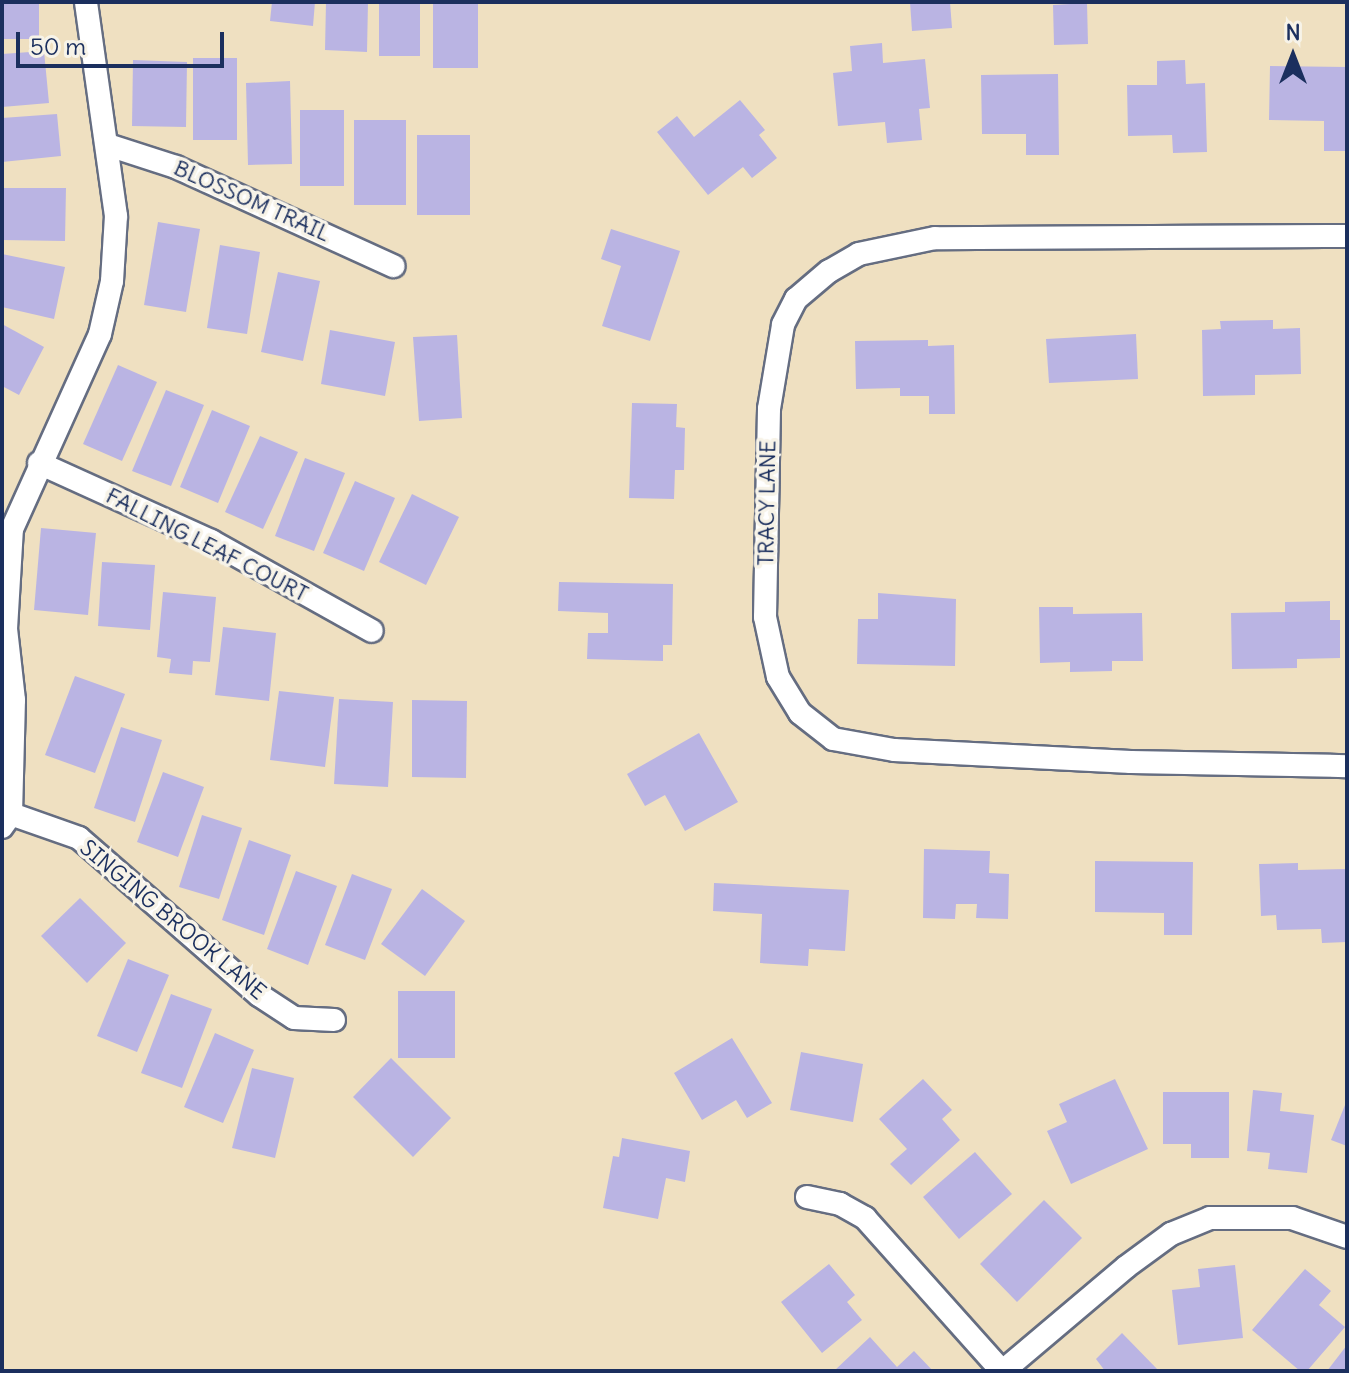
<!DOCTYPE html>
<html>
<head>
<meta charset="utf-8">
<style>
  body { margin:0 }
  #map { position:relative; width:1349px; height:1373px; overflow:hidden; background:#efe0c1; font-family:Delius,sans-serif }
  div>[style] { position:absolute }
  .building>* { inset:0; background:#bab4e3 }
  .roads { filter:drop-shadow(2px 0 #656d81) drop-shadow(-2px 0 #656d81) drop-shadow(0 2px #656d81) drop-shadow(0 -2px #656d81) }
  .minor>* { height:22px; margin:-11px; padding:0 11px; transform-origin:11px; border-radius:11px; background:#fff }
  span { translate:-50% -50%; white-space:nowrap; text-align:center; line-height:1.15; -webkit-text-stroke:7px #f7f3e8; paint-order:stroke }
  .street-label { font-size:22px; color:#1b2f5e }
  .frame { position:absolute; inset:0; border:4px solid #1b2f5e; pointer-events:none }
  .north { position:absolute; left:1253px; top:16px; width:80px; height:80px; -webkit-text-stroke:6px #f7f3e8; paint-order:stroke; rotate:0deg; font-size:22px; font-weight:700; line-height:32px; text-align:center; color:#1b2f5e }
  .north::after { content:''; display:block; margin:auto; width:28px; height:36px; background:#1b2f5e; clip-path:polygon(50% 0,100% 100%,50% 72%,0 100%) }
  .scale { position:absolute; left:16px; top:32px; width:208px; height:36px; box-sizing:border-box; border:4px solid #1b2f5e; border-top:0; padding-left:10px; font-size:24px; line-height:28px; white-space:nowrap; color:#1b2f5e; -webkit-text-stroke:6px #f7f3e8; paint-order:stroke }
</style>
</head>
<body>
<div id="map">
  <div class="building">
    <i style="clip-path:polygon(2px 2px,39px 2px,39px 39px,2px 39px)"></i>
    <i style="clip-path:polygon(272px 2px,315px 2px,313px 26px,270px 21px)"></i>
    <i style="clip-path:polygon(326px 2px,368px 2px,367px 52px,325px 50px)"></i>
    <i style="clip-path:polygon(379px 2px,420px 2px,420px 56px,379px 56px)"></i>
    <i style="clip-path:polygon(433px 2px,478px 2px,478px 68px,433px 68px)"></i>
    <i style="clip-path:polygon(910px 2px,950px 2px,952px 28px,912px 31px)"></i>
    <i style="clip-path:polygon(1087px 3px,1088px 44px,1054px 45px,1053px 5px)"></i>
    <i style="clip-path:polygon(882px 43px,883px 63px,925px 59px,930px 108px,919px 109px,922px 140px,887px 143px,885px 122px,838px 126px,833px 73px,852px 71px,850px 46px)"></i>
    <i style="clip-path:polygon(44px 51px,49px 103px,2px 107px,2px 54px)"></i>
    <i style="clip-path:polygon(193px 58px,237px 58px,237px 140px,193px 140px)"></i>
    <i style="clip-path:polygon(133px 60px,187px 62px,186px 127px,132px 126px)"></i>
    <i style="clip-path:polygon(1185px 60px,1186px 84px,1205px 83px,1207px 152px,1173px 153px,1172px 135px,1128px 136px,1127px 85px,1157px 85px,1157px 61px)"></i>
    <i style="clip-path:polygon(1270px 66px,1347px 67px,1347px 151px,1324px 151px,1324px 121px,1269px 120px)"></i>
    <i style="clip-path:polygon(1058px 74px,1059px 155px,1026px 155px,1026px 134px,982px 134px,981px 75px)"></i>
    <i style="clip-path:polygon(290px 81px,292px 164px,248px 165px,246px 83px)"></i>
    <i style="clip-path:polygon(740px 100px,765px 130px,759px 135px,777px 158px,752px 178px,743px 167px,708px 195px,657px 132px,677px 116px,694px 137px)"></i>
    <i style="clip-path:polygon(300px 110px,344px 110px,344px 186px,300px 186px)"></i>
    <i style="clip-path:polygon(57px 114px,61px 156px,2px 162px,2px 118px)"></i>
    <i style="clip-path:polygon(354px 120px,406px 120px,406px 205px,354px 205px)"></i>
    <i style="clip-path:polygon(417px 135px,470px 135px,470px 215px,417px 215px)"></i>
    <i style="clip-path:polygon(2px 188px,66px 188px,65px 241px,2px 240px)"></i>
    <i style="clip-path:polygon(158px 222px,200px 229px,186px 312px,144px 305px)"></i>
    <i style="clip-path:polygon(611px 229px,680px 251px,650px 341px,602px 326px,621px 266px,601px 259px)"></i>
    <i style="clip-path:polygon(220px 245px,260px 252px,247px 334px,207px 328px)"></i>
    <i style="clip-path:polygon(2px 254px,65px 267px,54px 319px,2px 307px)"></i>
    <i style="clip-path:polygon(278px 272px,320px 281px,303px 361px,261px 352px)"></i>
    <i style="clip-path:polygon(1273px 320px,1273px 329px,1300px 328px,1301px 374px,1255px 375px,1255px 395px,1203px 396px,1202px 330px,1221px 329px,1220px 321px)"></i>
    <i style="clip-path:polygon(2px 324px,44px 347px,19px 395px,2px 386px)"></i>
    <i style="clip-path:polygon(330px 330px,395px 342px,385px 396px,321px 384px)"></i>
    <i style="clip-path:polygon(1136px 334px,1138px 379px,1049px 383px,1046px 339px)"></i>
    <i style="clip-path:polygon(457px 335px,462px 418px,419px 421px,413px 337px)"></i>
    <i style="clip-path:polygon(928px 340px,928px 346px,954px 345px,955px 414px,929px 414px,929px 396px,900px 396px,900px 388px,856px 389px,855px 341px)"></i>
    <i style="clip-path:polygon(118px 365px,157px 382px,122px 461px,83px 444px)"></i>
    <i style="clip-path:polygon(166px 390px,204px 405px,171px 486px,132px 471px)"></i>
    <i style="clip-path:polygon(632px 403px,677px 404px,676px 427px,685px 428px,684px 470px,675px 470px,674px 499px,629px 498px)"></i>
    <i style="clip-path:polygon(212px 410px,250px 426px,218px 503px,180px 487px)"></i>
    <i style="clip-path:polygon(260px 436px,298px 452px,263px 529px,225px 512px)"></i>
    <i style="clip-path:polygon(305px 458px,345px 473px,314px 551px,275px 536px)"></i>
    <i style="clip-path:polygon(355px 481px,395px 498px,364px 571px,323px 553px)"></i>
    <i style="clip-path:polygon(412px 494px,459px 517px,426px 585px,379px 562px)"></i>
    <i style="clip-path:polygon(41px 528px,96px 533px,88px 615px,34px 610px)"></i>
    <i style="clip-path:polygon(102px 562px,155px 565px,150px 630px,98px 626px)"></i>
    <i style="clip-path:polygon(559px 582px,673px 584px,672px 645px,663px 645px,663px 661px,587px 659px,588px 633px,608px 633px,608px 613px,558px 611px)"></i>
    <i style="clip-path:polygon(163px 592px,216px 597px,210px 662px,193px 661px,192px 675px,169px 673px,171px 659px,157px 657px)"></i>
    <i style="clip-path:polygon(878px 593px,956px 599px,955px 666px,857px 664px,858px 619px,878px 619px)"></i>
    <i style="clip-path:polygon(1330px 601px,1330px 620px,1340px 620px,1340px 658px,1297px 659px,1297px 668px,1232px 669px,1231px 613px,1285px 612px,1285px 602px)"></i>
    <i style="clip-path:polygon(1039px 607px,1073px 607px,1073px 614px,1142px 613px,1143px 661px,1112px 661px,1112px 671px,1070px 672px,1070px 662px,1040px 663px)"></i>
    <i style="clip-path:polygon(223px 627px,276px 633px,269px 701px,215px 695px)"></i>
    <i style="clip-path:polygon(75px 676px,125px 694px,95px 773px,45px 755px)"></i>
    <i style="clip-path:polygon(279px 691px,334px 697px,325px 767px,270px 760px)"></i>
    <i style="clip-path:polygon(339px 699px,393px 702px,388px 787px,334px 784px)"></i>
    <i style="clip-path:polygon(412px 700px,467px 701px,466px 778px,412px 777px)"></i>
    <i style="clip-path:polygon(121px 727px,162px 740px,135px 822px,94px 808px)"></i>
    <i style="clip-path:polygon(699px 733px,738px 802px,685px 831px,665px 795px,645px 806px,627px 774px)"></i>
    <i style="clip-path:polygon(163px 772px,204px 787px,178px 857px,137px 842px)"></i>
    <i style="clip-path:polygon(202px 815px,242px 828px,219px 899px,179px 887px)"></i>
    <i style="clip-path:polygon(249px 840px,291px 855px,264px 935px,222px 920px)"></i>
    <i style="clip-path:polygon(924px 849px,990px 851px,989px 873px,1009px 874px,1008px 919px,976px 918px,977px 904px,956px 904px,955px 919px,923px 918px)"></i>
    <i style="clip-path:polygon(1095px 861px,1193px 862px,1192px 935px,1164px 935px,1164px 913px,1095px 912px)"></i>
    <i style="clip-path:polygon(1298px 863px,1298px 870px,1347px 869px,1347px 942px,1322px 943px,1321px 929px,1277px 930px,1276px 915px,1261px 916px,1259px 864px)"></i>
    <i style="clip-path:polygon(296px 871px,337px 886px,308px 965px,267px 949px)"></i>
    <i style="clip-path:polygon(352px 874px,392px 889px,365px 960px,325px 945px)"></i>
    <i style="clip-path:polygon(714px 883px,849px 890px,845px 951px,809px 949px,808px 966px,760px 963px,762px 914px,713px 911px)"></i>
    <i style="clip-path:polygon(422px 889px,465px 921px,425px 976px,381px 944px)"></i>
    <i style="clip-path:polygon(80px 898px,126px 943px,87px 983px,41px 936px)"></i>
    <i style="clip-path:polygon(128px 959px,169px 975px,137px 1052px,97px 1036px)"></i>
    <i style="clip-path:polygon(398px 991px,455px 991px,455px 1058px,398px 1058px)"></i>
    <i style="clip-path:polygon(171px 994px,212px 1009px,182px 1088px,141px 1073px)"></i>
    <i style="clip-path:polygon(215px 1033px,254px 1050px,223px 1123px,184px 1107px)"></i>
    <i style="clip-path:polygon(732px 1038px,772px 1103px,747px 1118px,736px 1100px,702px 1120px,674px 1073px)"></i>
    <i style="clip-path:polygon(801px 1052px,863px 1064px,853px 1122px,790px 1110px)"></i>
    <i style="clip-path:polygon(391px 1058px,451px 1118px,413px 1157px,353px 1097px)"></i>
    <i style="clip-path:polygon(252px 1068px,294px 1078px,275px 1158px,232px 1148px)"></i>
    <i style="clip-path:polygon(923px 1079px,952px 1110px,942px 1119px,960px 1140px,911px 1185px,890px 1164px,907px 1149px,879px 1119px)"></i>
    <i style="clip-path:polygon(1115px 1079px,1148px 1149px,1071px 1184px,1047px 1131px,1067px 1122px,1059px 1104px)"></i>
    <i style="clip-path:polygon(1253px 1090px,1282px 1093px,1280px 1111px,1314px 1115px,1307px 1173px,1268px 1169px,1270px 1153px,1247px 1151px)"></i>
    <i style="clip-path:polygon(1163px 1092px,1229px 1092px,1229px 1158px,1191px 1158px,1191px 1144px,1163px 1144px)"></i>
    <i style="clip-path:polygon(1347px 1100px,1347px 1146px,1331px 1140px)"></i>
    <i style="clip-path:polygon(622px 1138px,690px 1151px,685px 1182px,666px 1178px,658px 1219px,603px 1208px,613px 1156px,619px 1157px)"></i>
    <i style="clip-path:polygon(975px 1152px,1012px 1194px,959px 1239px,923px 1197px)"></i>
    <i style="clip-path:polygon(1044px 1200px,1082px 1238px,1017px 1302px,980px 1264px)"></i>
    <i style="clip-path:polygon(829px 1264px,855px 1295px,847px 1302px,862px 1320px,822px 1353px,781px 1302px)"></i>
    <i style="clip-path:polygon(1235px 1265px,1243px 1338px,1178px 1345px,1172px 1290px,1200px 1287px,1198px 1269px)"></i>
    <i style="clip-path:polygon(1305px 1269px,1331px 1291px,1319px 1305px,1345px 1327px,1307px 1371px,1300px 1371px,1252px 1330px)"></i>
    <i style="clip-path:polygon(1122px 1333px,1159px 1371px,1105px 1371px,1096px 1359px)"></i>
    <i style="clip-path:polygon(870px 1337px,897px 1367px,914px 1351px,933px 1371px,834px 1371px)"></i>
    <i style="clip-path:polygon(1347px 1345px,1347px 1371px,1327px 1371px)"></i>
  </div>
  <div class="roads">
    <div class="minor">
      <i style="left:108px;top:145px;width:71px;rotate:17.9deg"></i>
      <i style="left:176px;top:167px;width:239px;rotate:24.5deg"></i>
      <i style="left:1347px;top:236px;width:412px;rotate:179.7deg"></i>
      <i style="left:935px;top:238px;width:78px;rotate:168.1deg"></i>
      <i style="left:859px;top:254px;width:34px;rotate:150deg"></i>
      <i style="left:829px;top:271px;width:43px;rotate:139.7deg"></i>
      <i style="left:796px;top:299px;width:29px;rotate:117deg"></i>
      <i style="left:783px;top:325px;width:85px;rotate:99.5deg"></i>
      <i style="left:769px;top:409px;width:208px;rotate:91.1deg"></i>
      <i style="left:765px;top:617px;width:61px;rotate:77.8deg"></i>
      <i style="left:778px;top:677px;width:42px;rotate:58.6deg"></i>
      <i style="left:800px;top:713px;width:42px;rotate:38.2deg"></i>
      <i style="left:833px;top:739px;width:62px;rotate:10.2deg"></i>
      <i style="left:894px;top:750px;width:237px;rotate:2.9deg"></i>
      <i style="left:1131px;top:762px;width:216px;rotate:1.1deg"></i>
      <i style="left:39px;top:463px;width:189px;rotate:24.4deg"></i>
      <i style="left:211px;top:541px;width:184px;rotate:29.2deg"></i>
      <i style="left:11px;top:814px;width:72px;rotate:19.4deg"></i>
      <i style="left:79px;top:838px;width:239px;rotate:41.1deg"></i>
      <i style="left:259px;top:995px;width:42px;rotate:33.3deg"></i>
      <i style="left:294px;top:1018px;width:40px;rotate:2.9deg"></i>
      <i style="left:2px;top:827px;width:16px;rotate:-55deg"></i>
      <i style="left:11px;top:814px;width:114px;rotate:-88.5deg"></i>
      <i style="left:14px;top:700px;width:71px;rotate:-96.4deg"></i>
      <i style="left:6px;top:629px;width:100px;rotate:-86.6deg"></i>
      <i style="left:12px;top:529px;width:214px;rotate:-65.7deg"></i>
      <i style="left:100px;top:334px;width:54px;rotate:-77.2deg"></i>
      <i style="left:112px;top:281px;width:65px;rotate:-86.5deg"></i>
      <i style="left:116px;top:216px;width:216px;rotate:-98deg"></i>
      <i style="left:807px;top:1197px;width:34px;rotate:12deg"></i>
      <i style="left:840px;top:1204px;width:29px;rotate:29deg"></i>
      <i style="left:865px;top:1218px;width:205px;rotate:48.2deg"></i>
      <i style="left:1003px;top:1371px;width:161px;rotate:-40.2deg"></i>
      <i style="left:1126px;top:1267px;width:56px;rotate:-36.3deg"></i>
      <i style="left:1171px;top:1234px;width:42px;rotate:-22.3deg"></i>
      <i style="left:1210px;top:1218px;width:82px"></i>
      <i style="left:1292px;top:1218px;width:58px;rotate:19.1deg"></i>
    </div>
  </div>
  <div class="street-label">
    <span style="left:252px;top:201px;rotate:24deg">BLOSSOM TRAIL</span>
    <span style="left:767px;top:503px;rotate:-89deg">TRACY LANE</span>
    <span style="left:207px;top:545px;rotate:27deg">FALLING LEAF COURT</span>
    <span style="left:173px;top:920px;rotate:40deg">SINGING BROOK LANE</span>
  </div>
  <div class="frame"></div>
  <div class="north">N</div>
  <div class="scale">50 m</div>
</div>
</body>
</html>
